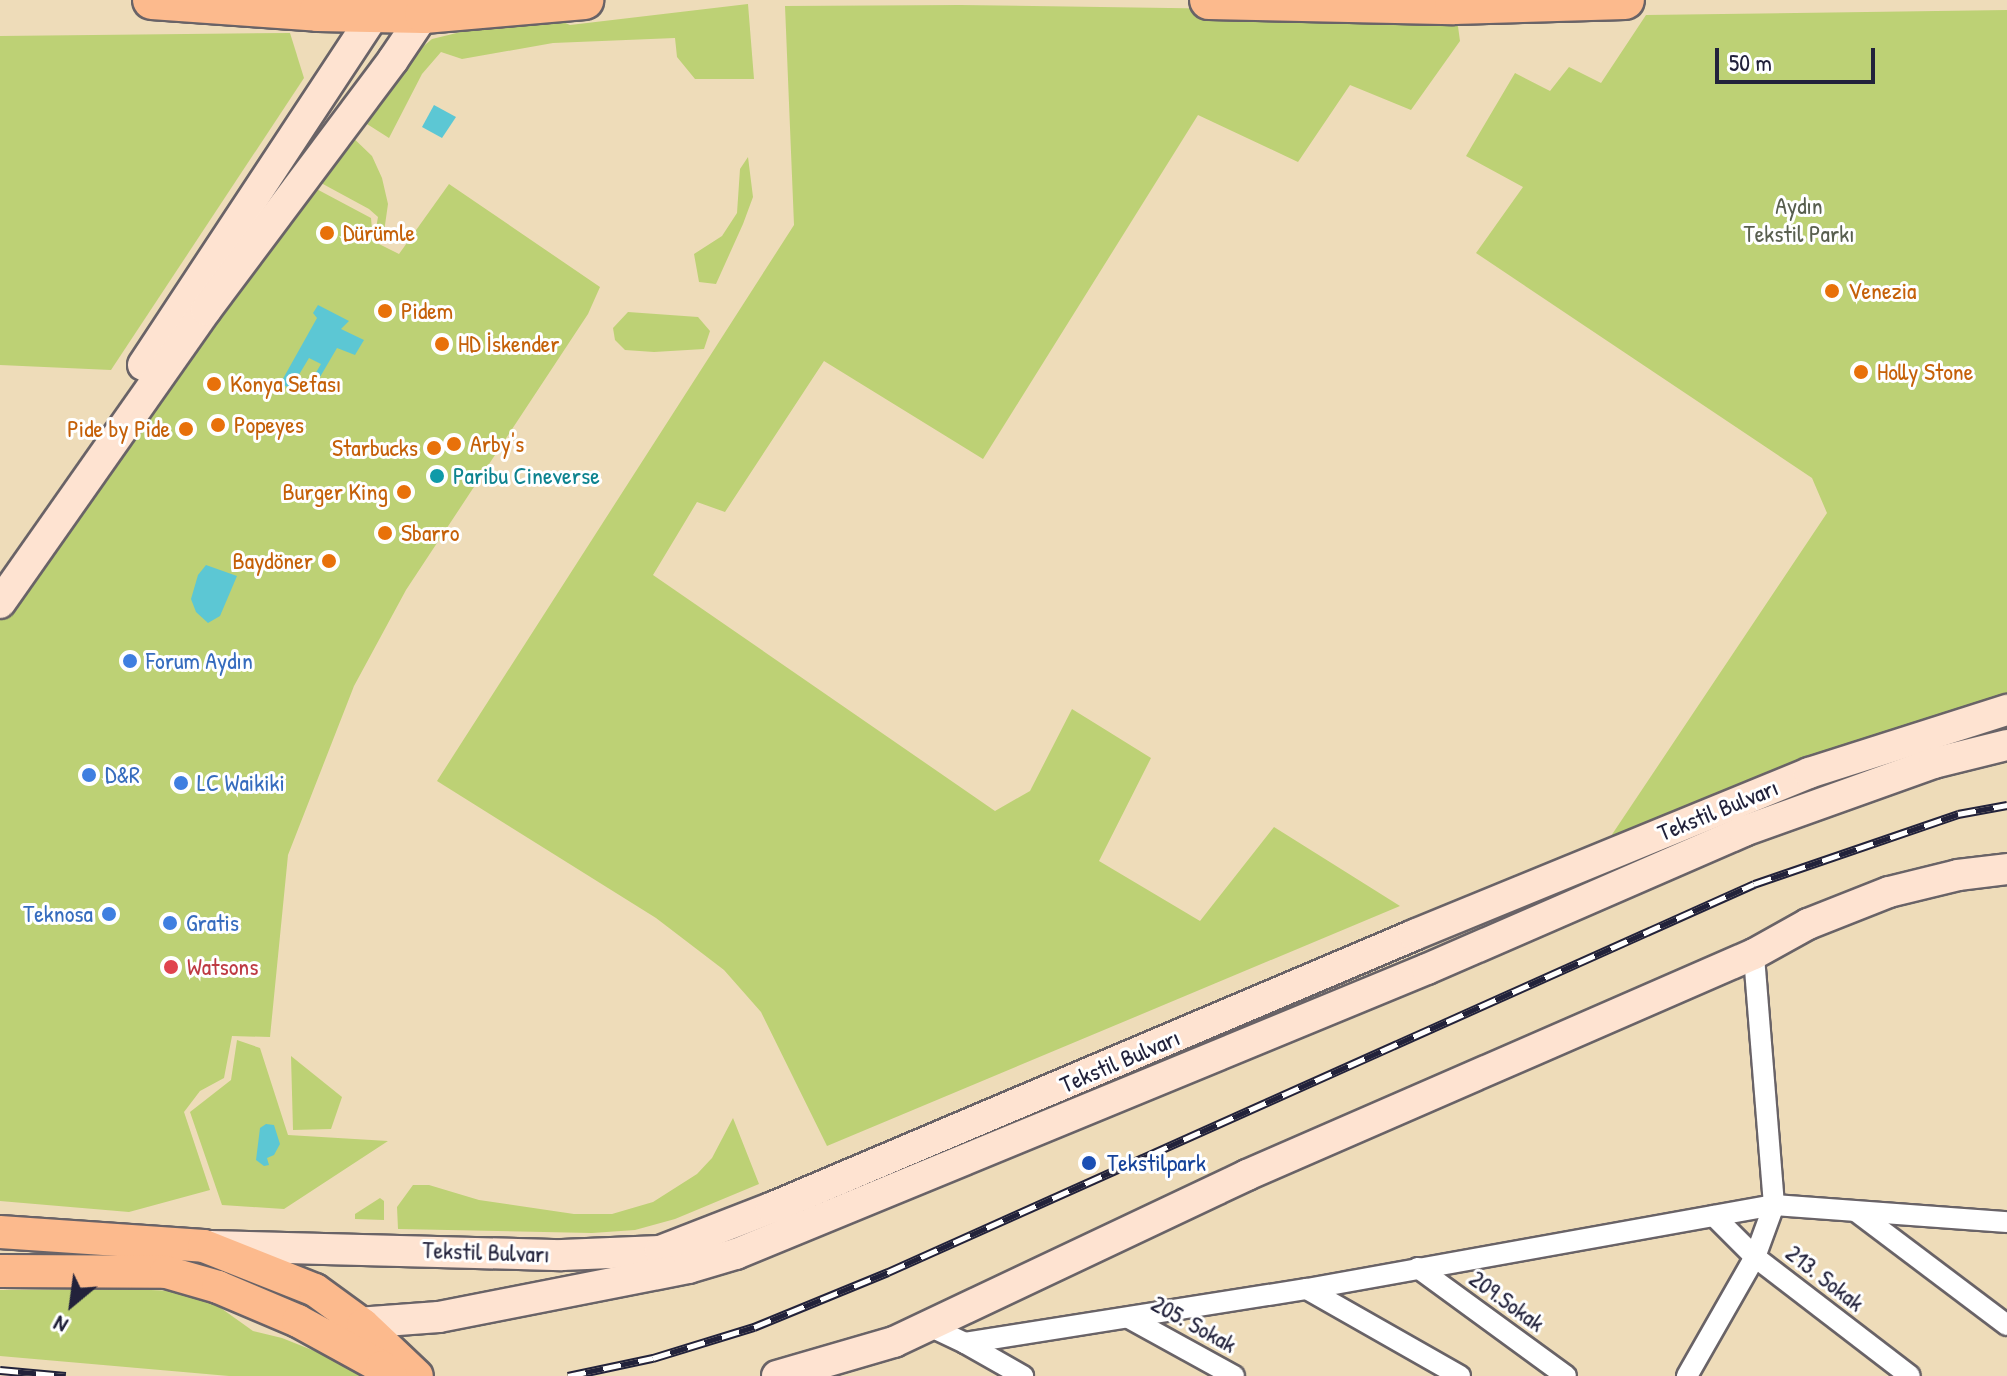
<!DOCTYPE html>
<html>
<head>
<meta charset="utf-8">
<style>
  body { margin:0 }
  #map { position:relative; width:2007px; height:1376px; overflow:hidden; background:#eedcb9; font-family:"Patrick Hand",sans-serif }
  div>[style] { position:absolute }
  .green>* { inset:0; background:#bdd175 }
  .water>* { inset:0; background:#5cc7d4 }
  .roads { filter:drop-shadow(2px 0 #696367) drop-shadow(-2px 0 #696367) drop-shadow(0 2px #696367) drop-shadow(0 -2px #696367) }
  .street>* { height:20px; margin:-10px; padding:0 10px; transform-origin:10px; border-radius:10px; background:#fff }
  .secondary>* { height:30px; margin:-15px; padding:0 15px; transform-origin:15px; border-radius:15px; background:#fee3d1 }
  .primary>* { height:32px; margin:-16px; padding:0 16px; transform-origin:16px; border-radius:16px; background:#fcba8d }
  .highway>* { height:38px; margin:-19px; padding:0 19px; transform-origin:19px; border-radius:19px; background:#fcba8d }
  .rail>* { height:9px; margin-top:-4.5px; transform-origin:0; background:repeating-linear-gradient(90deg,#fff 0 18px,#22223b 0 36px); box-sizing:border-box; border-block:2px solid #22223b }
  .dots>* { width:22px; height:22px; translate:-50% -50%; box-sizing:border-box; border:4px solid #fff; border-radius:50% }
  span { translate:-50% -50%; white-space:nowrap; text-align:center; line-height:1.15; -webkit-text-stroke:6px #fff; paint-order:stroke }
  .park-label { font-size:24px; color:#585f4f }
  .food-label { font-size:24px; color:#c56008 }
  .left { translate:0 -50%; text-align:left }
  .right { translate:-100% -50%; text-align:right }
  .culture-label { font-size:24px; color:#0d838f }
  .shop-label { font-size:24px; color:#366cbe }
  .street-label { font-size:24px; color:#22223b }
  .health-label { font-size:24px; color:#be3a42 }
  .transit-label { font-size:24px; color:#164399 }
  .north { position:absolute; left:32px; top:1264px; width:80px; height:80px; -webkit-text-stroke:6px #fff; paint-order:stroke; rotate:209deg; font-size:22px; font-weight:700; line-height:32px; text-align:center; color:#22223b }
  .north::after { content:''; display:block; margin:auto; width:28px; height:36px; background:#22223b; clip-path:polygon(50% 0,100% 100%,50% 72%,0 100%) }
  .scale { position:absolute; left:1715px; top:48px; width:160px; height:36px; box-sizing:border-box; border:4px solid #22223b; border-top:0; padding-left:10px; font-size:24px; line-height:28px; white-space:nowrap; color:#22223b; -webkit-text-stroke:6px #fff; paint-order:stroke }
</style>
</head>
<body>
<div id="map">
  <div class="green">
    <i style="clip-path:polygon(748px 4px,754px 79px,695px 79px,677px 57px,675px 38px,553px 43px,462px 59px,441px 52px,422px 74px,389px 138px,356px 117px,389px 75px,432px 39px,506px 21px,554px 18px,570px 25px)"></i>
    <i style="clip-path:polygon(960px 5px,1456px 12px,1460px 41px,1411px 110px,1350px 85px,1298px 162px,1198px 115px,983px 459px,824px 361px,725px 512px,697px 502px,653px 575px,995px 811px,1030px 791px,1072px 709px,1151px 758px,1099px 861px,1200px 921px,1274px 827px,1400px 906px,827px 1146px,761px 1012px,724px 970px,656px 918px,437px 781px,794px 225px,785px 6px)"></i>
    <i style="clip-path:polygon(2007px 10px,2007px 694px,1609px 839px,1827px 513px,1812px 478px,1476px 253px,1523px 187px,1466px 156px,1515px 73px,1550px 91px,1569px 67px,1601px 83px,1646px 15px)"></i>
    <i style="clip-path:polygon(290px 33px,304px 78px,111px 370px,0 365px,0 36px)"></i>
    <i style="clip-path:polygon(346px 131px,372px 156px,382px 178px,388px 204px,383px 239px,375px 234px,378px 217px,369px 209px,310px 177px)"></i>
    <i style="clip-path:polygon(748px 157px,753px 197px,743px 224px,716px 284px,699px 282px,694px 254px,722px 236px,737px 213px,740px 169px)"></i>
    <i style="clip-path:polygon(449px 184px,600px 287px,588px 314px,406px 590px,354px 686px,288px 855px,270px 1037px,232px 1036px,224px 1078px,200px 1091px,184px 1112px,210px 1190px,129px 1212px,0 1201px,0 618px,79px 502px,309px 185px,371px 218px,373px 241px,399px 254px)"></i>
    <i style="clip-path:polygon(628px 312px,698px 317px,710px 331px,704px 349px,654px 352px,625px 350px,615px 340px,613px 328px)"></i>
    <i style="clip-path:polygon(237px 1040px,260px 1048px,288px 1135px,388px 1141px,284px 1209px,222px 1205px,190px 1112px,231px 1080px)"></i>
    <i style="clip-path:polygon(291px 1056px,342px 1097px,331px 1129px,293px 1130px)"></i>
    <i style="clip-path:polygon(733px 1118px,759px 1184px,675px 1219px,635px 1230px,592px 1233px,398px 1229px,397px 1207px,413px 1185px,429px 1185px,479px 1200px,574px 1214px,612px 1214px,653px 1202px,697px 1174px,712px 1158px)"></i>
    <i style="clip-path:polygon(380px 1198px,384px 1201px,384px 1220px,355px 1219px,355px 1214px)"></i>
    <i style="clip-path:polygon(129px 1289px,173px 1291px,202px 1299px,218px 1306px,253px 1331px,282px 1338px,377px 1376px,229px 1376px,0 1356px,0 1290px)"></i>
  </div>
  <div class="water">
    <i style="clip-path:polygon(434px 105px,456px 117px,442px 138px,422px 127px)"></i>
    <i style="clip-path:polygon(318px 305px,349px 321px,341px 329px,364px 340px,355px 355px,337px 348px,313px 389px,308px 386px,321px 364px,309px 358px,291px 388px,280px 384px,317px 318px,313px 313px)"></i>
    <i style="clip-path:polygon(206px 565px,237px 576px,220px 616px,208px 623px,196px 612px,191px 599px,198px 575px)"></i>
    <i style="clip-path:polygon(266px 1124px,274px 1125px,280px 1144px,274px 1155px,267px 1158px,269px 1165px,264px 1166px,256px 1160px,260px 1128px)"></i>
  </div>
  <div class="roads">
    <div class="street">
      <i style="left:1857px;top:1212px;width:188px;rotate:37deg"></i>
      <i style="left:1714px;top:1216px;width:58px;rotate:45deg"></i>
      <i style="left:1755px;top:1257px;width:195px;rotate:37.5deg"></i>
      <i style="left:1418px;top:1268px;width:183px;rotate:36.1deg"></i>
      <i style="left:1307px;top:1289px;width:176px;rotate:29.6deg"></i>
      <i style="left:1129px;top:1318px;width:120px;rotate:28.9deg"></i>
      <i style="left:927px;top:1325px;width:42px;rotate:25.3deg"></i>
      <i style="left:965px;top:1343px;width:346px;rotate:-9deg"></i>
      <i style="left:1307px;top:1289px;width:474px;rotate:-10.2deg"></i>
      <i style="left:1774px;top:1205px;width:234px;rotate:4.2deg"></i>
      <i style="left:965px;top:1343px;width:67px;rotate:29.6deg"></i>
      <i style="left:1687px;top:1376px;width:137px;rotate:-60.3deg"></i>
      <i style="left:1755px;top:1257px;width:55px;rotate:-69.9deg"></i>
      <i style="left:1774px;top:1205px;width:252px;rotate:-94.6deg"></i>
    </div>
    <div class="secondary">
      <i style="left:143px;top:365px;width:422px;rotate:-56.6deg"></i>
      <i style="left:0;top:603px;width:358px;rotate:-54.9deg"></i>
      <i style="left:206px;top:310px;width:312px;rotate:-53.2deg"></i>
      <i style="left:393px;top:60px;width:55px;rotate:-56deg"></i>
      <i style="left:211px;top:1246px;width:351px;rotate:1.5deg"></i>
      <i style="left:562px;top:1255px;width:98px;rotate:-2.3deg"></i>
      <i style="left:660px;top:1251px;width:119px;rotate:-21.2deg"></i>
      <i style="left:771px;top:1208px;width:699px;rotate:-23deg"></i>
      <i style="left:1414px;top:935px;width:427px;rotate:-22.3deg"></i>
      <i style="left:1809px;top:773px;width:208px;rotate:-17.7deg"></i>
      <i style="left:344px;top:1324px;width:95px;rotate:-4.2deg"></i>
      <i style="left:439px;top:1317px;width:254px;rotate:-11.1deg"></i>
      <i style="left:688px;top:1268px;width:50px;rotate:-16.3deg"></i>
      <i style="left:736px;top:1254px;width:747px;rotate:-22.41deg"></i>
      <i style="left:1427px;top:969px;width:346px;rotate:-23.5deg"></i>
      <i style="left:1744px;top:831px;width:202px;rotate:-19.7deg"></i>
      <i style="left:1934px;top:763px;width:75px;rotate:-13.9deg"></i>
      <i style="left:777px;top:1376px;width:122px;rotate:-16.2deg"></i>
      <i style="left:894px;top:1342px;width:391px;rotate:-25.3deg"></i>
      <i style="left:1247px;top:1175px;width:553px;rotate:-23.55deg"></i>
      <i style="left:1754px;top:954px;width:62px;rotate:-29.1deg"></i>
      <i style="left:1808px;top:924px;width:87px;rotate:-21.6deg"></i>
      <i style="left:1889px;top:892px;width:71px;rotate:-13.8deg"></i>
      <i style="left:1958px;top:875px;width:49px;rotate:-7deg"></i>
    </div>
    <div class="primary">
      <i style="left:0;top:1232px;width:204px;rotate:3.9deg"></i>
      <i style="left:204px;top:1246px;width:119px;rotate:21.6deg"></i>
      <i style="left:315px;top:1290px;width:59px;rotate:36.1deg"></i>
      <i style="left:363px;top:1325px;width:74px;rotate:43.4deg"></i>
      <i style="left:0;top:1271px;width:166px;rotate:0.3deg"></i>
      <i style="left:166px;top:1272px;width:54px;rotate:16.1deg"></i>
      <i style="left:218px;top:1287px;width:87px;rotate:23deg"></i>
      <i style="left:298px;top:1321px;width:96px;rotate:28.7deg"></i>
      <i style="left:382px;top:1367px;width:13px;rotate:45deg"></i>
    </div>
    <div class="highway">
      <i style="left:152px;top:0;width:166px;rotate:4.1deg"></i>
      <i style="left:318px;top:12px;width:106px;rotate:1.1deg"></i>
      <i style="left:424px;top:14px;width:161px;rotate:-5deg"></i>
      <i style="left:1209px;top:0;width:245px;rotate:1.2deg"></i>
      <i style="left:1454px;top:5px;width:171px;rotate:-1.7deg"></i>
    </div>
  </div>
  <div class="rail">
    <i style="left:0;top:1370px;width:66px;rotate:5.2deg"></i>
    <i style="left:568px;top:1376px;width:87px;rotate:-12deg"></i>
    <i style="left:653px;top:1358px;width:106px;rotate:-17.1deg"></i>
    <i style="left:754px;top:1327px;width:145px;rotate:-22.3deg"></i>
    <i style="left:888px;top:1272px;width:949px;rotate:-24.13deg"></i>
    <i style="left:1754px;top:884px;width:216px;rotate:-18.9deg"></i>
    <i style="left:1958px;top:814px;width:50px;rotate:-10.4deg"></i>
  </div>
  <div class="dots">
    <i style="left:327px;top:233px;background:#e8710a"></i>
    <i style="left:1832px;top:291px;background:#e8710a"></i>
    <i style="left:385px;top:311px;background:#e8710a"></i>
    <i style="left:442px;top:344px;background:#e8710a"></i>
    <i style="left:1861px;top:372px;background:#e8710a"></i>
    <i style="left:214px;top:384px;background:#e8710a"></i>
    <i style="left:218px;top:425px;background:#e8710a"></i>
    <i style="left:186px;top:429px;background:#e8710a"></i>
    <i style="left:454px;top:444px;background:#e8710a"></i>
    <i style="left:434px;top:448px;background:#e8710a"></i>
    <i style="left:437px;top:476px;background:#0f9aa8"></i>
    <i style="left:404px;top:492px;background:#e8710a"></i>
    <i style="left:385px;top:533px;background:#e8710a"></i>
    <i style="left:329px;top:561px;background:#e8710a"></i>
    <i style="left:130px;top:661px;background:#3f7fe0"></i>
    <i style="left:89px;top:775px;background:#3f7fe0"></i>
    <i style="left:181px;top:783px;background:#3f7fe0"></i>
    <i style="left:109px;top:914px;background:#3f7fe0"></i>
    <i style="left:170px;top:923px;background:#3f7fe0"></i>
    <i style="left:171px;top:967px;background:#e0444e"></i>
    <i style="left:1089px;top:1163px;background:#1a4fb4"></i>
  </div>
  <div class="park-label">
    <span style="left:1799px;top:220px">Aydın<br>Tekstil Parkı</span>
  </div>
  <div class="food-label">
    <span class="left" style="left:343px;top:233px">Dürümle</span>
    <span class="left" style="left:1848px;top:291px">Venezia</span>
    <span class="left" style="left:401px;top:311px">Pidem</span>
    <span class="left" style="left:458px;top:344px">HD İskender</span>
    <span class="left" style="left:1877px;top:372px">Holly Stone</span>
    <span class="left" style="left:230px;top:384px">Konya Sefası</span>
    <span class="left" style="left:234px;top:425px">Popeyes</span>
    <span class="right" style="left:170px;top:429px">Pide by Pide</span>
    <span class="left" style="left:470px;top:444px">Arby's</span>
    <span class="right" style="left:418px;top:448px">Starbucks</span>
    <span class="right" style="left:388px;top:492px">Burger King</span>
    <span class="left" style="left:401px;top:533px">Sbarro</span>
    <span class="right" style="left:313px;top:561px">Baydöner</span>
  </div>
  <div class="culture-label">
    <span class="left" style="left:453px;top:476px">Paribu Cineverse</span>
  </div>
  <div class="shop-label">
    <span class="left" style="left:146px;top:661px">Forum Aydın</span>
    <span class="left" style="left:105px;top:775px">D&amp;R</span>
    <span class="left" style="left:197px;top:783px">LC Waikiki</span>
    <span class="right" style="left:93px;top:914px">Teknosa</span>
    <span class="left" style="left:186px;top:923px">Gratis</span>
  </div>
  <div class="street-label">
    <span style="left:1718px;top:810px;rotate:-22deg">Tekstil Bulvarı</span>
    <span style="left:1120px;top:1061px;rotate:-23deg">Tekstil Bulvarı</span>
    <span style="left:486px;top:1252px;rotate:2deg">Tekstil Bulvarı</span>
    <span style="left:1825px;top:1278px;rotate:38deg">213. Sokak</span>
    <span style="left:1507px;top:1301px;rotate:36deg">209.Sokak</span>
    <span style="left:1194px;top:1324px;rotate:29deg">205. Sokak</span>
  </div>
  <div class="health-label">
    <span class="left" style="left:187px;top:967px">Watsons</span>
  </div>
  <div class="transit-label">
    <span class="left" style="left:1107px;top:1163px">Tekstilpark</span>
  </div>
  <div class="north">N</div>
  <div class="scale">50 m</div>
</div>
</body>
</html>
